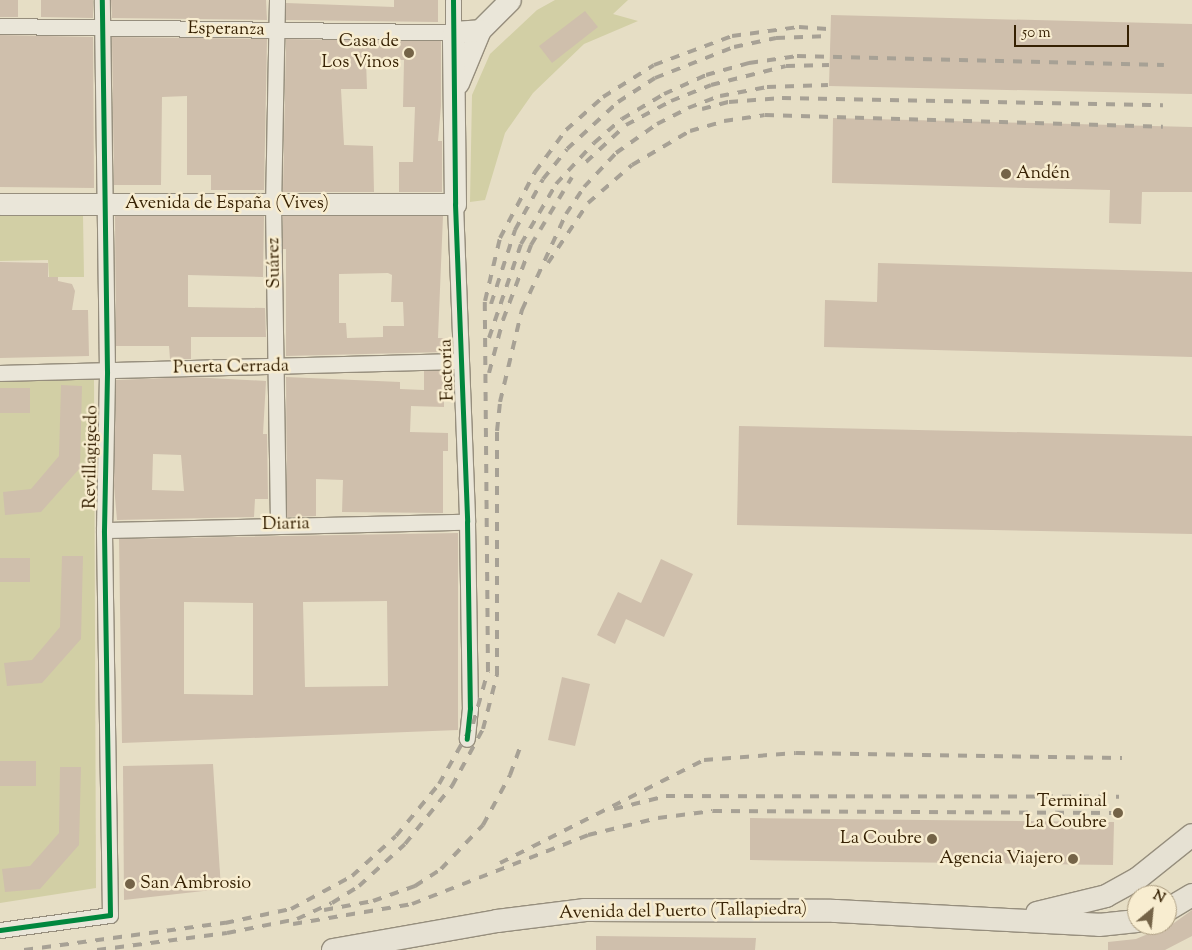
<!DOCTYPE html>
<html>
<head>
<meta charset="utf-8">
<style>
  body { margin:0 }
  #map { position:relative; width:1192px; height:950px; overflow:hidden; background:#e6dec5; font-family:"Sorts Mill Goudy",serif }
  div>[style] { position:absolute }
  .green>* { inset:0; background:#d2cfa5 }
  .building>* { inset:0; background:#cfbfac }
  .roads { filter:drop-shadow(1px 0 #968e7d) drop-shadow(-1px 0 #968e7d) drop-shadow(0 1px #968e7d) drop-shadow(0 -1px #968e7d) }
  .street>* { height:15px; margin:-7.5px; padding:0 7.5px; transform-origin:7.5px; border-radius:7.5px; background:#eae6d9 }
  .secondary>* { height:21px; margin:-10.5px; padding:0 10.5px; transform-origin:10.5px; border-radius:10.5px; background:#eae6d9 }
  .primary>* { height:22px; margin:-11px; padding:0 11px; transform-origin:11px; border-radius:11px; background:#e6e1d3 }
  .rail>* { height:4px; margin-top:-2px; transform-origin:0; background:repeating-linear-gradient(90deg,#a7a195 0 9px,transparent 0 18px) }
  .cycleway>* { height:5px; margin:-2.5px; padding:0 2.5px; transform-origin:2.5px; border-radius:2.5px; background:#00873e }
  .dots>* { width:14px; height:14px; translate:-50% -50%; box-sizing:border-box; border:2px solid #f8edd0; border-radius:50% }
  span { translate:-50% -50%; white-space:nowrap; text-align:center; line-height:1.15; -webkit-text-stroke:5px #f8edd0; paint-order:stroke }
  .street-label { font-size:18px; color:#362103 }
  .poi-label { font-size:18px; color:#362103 }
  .right { translate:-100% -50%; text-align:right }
  .left { translate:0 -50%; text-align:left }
  .north { position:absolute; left:1127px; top:885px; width:50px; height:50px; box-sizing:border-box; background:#f8edd0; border:1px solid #aa9b7e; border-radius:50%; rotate:28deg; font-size:14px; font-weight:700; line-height:20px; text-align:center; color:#362103 }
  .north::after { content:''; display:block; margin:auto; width:18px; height:22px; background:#746347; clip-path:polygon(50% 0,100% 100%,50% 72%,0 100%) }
  .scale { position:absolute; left:1014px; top:25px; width:115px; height:22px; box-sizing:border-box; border:2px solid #362103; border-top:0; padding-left:6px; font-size:15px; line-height:18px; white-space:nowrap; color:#362103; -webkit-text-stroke:4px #f8edd0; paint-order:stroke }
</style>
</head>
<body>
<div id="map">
  <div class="green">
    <i style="clip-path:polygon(555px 0,628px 0,613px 14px,638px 21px,584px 44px,533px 93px,505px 133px,485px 200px,470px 202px,472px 95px,490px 54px,537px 10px)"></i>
    <i style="clip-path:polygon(0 214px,83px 215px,84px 277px,49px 277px,48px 260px,0 261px)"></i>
    <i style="clip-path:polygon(94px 378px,96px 888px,0 903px,0 381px)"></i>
  </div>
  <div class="building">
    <i style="clip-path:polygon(0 0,18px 0,18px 17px,0 17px)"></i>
    <i style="clip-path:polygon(41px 0,93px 0,93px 18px,41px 17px)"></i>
    <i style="clip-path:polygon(111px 0,266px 0,267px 20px,112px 18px)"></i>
    <i style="clip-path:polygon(394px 0,438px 0,438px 22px,286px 20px,286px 3px,394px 7px)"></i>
    <i style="clip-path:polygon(585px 11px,598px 27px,552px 63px,539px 46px)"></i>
    <i style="clip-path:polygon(831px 15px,1192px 24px,1192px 94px,829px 86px)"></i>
    <i style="clip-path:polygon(0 35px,93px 37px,94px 188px,0 187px)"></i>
    <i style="clip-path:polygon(112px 37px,267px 39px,264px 190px,211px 190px,211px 175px,187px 175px,187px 96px,162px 97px,161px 185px,114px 185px)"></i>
    <i style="clip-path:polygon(286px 39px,441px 41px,441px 106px,438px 141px,442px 141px,442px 192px,399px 192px,399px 162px,413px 162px,415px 107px,403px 107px,404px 60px,366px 60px,367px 89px,341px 89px,344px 145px,373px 146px,374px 192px,283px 192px)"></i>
    <i style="clip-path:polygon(833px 118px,1192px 127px,1192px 192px,1142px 192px,1141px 224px,1109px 223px,1110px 190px,832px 183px)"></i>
    <i style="clip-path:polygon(115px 216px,264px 216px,263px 277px,188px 275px,188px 307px,265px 308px,266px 337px,191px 337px,191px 359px,170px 359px,169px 346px,116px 346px)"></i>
    <i style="clip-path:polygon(evenodd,283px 216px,443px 216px,438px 338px,445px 338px,445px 352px,286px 356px,286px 249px,283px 249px,283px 216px,388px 273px,392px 275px,391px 302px,403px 302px,404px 326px,383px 326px,383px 337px,347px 338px,346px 323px,339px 323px,339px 274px,388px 273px)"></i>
    <i style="clip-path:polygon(0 262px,48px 263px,48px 277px,58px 277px,58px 281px,72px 284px,75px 291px,72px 310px,88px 310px,89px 356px,0 358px)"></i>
    <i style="clip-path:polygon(878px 263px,1192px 272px,1192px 357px,824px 347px,825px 300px,877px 302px)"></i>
    <i style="clip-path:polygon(424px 371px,444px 371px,444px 407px,411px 406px,410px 432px,448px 433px,448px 451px,443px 451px,443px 513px,342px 512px,343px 480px,316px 479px,316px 516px,287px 517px,286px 377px,400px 382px,400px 389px,424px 390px)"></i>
    <i style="clip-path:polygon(evenodd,191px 377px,266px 381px,263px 434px,267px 434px,268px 499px,255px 499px,254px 517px,117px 520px,114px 486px,116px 380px,191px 377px,153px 454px,181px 455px,184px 491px,152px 490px,153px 454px)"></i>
    <i style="clip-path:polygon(61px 385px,82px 386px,80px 468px,41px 512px,5px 515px,3px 492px,31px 489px,59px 456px)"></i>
    <i style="clip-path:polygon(0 388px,30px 388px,30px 413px,0 413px)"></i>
    <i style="clip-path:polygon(739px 426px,1192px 436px,1192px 534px,737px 525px)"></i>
    <i style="clip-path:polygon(evenodd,458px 533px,458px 730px,122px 743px,119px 539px,458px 533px,387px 601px,388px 686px,305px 687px,303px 602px,387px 601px,458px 533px,184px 602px,253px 603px,253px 695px,184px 694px,184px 602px)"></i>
    <i style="clip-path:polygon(62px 556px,83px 556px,81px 639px,42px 683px,7px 686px,4px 663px,32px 660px,60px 627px)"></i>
    <i style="clip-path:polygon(0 558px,30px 558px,30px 582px,0 582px)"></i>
    <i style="clip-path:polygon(661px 559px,693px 574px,664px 637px,626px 619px,615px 644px,597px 635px,618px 592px,641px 603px)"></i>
    <i style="clip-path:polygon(562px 677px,590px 684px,575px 746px,548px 740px)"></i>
    <i style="clip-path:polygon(0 761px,36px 761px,36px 786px,0 786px)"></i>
    <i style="clip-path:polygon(213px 764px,221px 889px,124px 900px,123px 766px)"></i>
    <i style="clip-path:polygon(60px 767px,81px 767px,79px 845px,40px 889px,5px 892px,2px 869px,30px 866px,59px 833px)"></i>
    <i style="clip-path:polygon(750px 818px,1114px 822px,1113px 865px,750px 860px)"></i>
    <i style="clip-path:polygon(1192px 910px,1192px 936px,1165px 950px,1108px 950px,1108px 942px,1136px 939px,1174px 923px)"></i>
    <i style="clip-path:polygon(596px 936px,756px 938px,755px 950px,596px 950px)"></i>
  </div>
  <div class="roads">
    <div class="street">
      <i style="left:277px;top:0;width:204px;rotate:91.1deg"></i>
      <i style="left:273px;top:204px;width:321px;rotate:89.1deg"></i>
      <i style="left:0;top:26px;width:453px;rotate:0.8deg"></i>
      <i style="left:453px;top:32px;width:32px;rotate:-90deg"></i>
      <i style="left:455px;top:204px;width:318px;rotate:87.8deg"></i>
      <i style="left:467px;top:522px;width:186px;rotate:89.1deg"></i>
      <i style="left:470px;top:708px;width:31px;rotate:96deg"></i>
      <i style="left:0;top:373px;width:461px;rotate:-1.5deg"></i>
      <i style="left:104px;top:530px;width:363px;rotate:-1.3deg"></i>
      <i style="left:0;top:930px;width:111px;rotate:-7.8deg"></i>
      <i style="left:110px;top:915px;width:385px;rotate:-90.9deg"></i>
      <i style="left:104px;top:530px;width:159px;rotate:-88.9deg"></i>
      <i style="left:107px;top:371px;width:371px;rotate:-90.8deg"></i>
    </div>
    <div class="secondary">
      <i style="left:458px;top:83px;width:57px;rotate:-67.5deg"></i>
      <i style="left:480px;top:30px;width:42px;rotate:-45deg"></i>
      <i style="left:0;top:204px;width:455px"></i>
      <i style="left:455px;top:204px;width:172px;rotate:-90.7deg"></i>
      <i style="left:453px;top:32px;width:27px;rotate:-4deg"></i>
    </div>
    <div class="primary">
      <i style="left:1167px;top:910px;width:29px;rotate:-31deg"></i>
      <i style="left:1037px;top:913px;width:71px;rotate:-13.8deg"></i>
      <i style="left:1106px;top:896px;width:35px;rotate:-29deg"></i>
      <i style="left:1137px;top:879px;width:70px;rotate:-38.7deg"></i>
      <i style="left:333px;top:950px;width:167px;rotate:-10deg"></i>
      <i style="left:497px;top:921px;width:89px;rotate:-7.1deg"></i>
      <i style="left:585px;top:910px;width:251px;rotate:0.2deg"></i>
      <i style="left:836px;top:911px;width:263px;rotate:3deg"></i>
      <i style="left:1099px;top:925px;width:38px;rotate:-6deg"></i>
    </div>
  </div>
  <div class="rail">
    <i style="left:702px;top:109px;width:28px;rotate:-15deg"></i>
    <i style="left:729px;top:102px;width:53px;rotate:-4.3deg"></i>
    <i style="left:782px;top:98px;width:381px;rotate:1.1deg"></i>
    <i style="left:586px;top:162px;width:54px;rotate:-42.8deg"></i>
    <i style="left:626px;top:125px;width:51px;rotate:-28.1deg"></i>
    <i style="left:671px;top:101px;width:43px;rotate:-21.8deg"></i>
    <i style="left:711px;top:85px;width:77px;rotate:-14.2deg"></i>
    <i style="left:786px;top:66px;width:43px;rotate:-1.3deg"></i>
    <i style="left:548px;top:263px;width:72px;rotate:-56.3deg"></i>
    <i style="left:588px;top:203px;width:58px;rotate:-40.8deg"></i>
    <i style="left:632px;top:165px;width:67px;rotate:-30.4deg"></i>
    <i style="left:690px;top:131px;width:35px;rotate:-16deg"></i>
    <i style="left:724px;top:121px;width:41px;rotate:-8.3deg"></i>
    <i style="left:765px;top:115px;width:398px;rotate:1.7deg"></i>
    <i style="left:491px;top:304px;width:78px;rotate:-72deg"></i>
    <i style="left:515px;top:230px;width:58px;rotate:-61.2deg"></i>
    <i style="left:543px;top:179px;width:38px;rotate:-51deg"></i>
    <i style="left:567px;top:149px;width:69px;rotate:-42.7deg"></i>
    <i style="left:618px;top:102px;width:44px;rotate:-33deg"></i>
    <i style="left:655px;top:78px;width:85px;rotate:-21.4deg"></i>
    <i style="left:734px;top:47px;width:43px;rotate:-12.1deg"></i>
    <i style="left:776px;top:38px;width:54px;rotate:-2.1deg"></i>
    <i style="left:489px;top:338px;width:99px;rotate:-71.2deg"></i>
    <i style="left:521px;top:244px;width:69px;rotate:-59.7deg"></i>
    <i style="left:556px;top:184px;width:56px;rotate:-47.2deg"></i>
    <i style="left:594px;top:143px;width:37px;rotate:-41deg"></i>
    <i style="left:622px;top:119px;width:49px;rotate:-30.8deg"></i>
    <i style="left:664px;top:94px;width:46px;rotate:-24.3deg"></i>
    <i style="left:706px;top:75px;width:45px;rotate:-15.6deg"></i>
    <i style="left:749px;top:63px;width:49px;rotate:-8.3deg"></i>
    <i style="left:797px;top:56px;width:367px;rotate:1.4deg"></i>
    <i style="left:489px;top:373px;width:55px;rotate:-75.2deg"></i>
    <i style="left:503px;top:320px;width:80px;rotate:-69.5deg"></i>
    <i style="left:531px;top:245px;width:79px;rotate:-58.9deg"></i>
    <i style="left:614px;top:809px;width:54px;rotate:-14deg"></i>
    <i style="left:666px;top:796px;width:453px;rotate:0.1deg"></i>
    <i style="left:500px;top:863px;width:229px;rotate:-26.8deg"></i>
    <i style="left:704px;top:760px;width:92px;rotate:-4.4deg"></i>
    <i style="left:796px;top:753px;width:326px;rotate:0.9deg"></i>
    <i style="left:324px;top:910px;width:50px;rotate:-10.4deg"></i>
    <i style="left:373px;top:901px;width:45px;rotate:-19.7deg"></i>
    <i style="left:415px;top:886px;width:31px;rotate:-33deg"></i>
    <i style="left:441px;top:869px;width:61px;rotate:-46.3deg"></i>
    <i style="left:483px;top:825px;width:57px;rotate:-61.6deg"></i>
    <i style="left:510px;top:775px;width:29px;rotate:-70deg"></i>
    <i style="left:293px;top:924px;width:121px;rotate:-9.5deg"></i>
    <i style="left:412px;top:904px;width:189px;rotate:-21.4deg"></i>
    <i style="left:588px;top:835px;width:72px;rotate:-13.7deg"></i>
    <i style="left:658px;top:818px;width:55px;rotate:-7.3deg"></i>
    <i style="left:713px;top:811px;width:405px;rotate:0.3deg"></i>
    <i style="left:24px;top:950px;width:203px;rotate:-7.7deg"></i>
    <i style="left:225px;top:923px;width:67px;rotate:-12deg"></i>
    <i style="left:291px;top:909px;width:69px;rotate:-28.4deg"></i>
    <i style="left:352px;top:876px;width:59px;rotate:-42.3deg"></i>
    <i style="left:396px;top:836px;width:67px;rotate:-50.4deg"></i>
    <i style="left:439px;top:784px;width:69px;rotate:-60.5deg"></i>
    <i style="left:473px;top:724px;width:55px;rotate:-74.2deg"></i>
    <i style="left:488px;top:671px;width:370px;rotate:-90.5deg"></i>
    <i style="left:485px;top:301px;width:65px;rotate:-76.6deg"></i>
    <i style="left:500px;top:238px;width:75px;rotate:-62.1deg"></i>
    <i style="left:535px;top:172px;width:52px;rotate:-53.6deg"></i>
    <i style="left:566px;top:130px;width:50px;rotate:-41.7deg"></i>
    <i style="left:603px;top:97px;width:60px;rotate:-32.1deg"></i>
    <i style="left:654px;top:65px;width:83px;rotate:-20.4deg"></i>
    <i style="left:732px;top:36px;width:68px;rotate:-7.7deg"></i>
    <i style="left:799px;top:27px;width:32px;rotate:4deg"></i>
    <i style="left:97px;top:950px;width:131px;rotate:-7.5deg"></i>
    <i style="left:227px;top:933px;width:71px;rotate:-11.3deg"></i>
    <i style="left:297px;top:919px;width:38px;rotate:-25deg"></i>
    <i style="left:332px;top:903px;width:32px;rotate:-32deg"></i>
    <i style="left:359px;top:886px;width:62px;rotate:-42.4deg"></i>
    <i style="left:405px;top:844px;width:75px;rotate:-51deg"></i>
    <i style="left:452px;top:786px;width:65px;rotate:-61.5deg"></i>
    <i style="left:483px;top:729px;width:56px;rotate:-75.5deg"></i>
    <i style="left:497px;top:675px;width:244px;rotate:-90deg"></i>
    <i style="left:497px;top:431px;width:29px;rotate:-84deg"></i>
    <i style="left:500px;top:402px;width:95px;rotate:-76.6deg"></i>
    <i style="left:522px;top:310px;width:106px;rotate:-65.4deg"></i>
    <i style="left:566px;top:214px;width:32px;rotate:-56deg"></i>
    <i style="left:584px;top:187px;width:47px;rotate:-46.7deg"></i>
    <i style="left:616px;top:153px;width:50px;rotate:-35.3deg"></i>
    <i style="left:657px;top:124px;width:35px;rotate:-27deg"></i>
    <i style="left:688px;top:108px;width:34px;rotate:-21deg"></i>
    <i style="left:720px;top:96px;width:48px;rotate:-10.8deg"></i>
    <i style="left:767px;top:87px;width:61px;rotate:-1.9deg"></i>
  </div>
  <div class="cycleway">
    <i style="left:453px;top:0;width:204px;rotate:89.4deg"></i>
    <i style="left:455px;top:204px;width:318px;rotate:87.8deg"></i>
    <i style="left:467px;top:522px;width:186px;rotate:89.1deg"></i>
    <i style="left:470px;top:708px;width:31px;rotate:96deg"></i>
    <i style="left:0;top:930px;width:111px;rotate:-7.8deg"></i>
    <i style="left:110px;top:915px;width:385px;rotate:-90.9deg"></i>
    <i style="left:104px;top:530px;width:159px;rotate:-88.9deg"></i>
    <i style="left:107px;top:371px;width:371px;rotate:-90.8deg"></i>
  </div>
  <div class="dots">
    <i style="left:409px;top:53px;background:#746347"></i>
    <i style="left:1006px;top:174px;background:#746347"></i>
    <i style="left:1118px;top:813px;background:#746347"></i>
    <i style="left:932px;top:839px;background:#746347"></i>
    <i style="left:1073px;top:859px;background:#746347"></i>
    <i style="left:130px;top:884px;background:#746347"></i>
  </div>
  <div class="street-label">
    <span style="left:226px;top:30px;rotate:1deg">Esperanza</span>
    <span style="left:227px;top:204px">Avenida de España (Vives)</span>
    <span style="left:275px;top:263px;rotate:-91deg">Suárez</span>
    <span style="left:231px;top:368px;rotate:-1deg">Puerta Cerrada</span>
    <span style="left:448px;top:370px;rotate:-92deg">Factoría</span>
    <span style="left:92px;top:457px;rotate:-89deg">Revillagigedo</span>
    <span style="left:286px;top:525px;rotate:-1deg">Diaria</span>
    <span style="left:683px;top:912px;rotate:-1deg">Avenida del Puerto (Tallapiedra)</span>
  </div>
  <div class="poi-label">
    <span class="right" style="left:399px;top:53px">Casa de<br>Los Vinos</span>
    <span class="left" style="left:1016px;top:174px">Andén</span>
    <span class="right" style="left:1107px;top:813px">Terminal<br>La Coubre</span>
    <span class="right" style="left:922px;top:839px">La Coubre</span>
    <span class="right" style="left:1063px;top:859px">Agencia Viajero</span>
    <span class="left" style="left:140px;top:884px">San Ambrosio</span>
  </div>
  <div class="north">N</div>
  <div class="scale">50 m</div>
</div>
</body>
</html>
